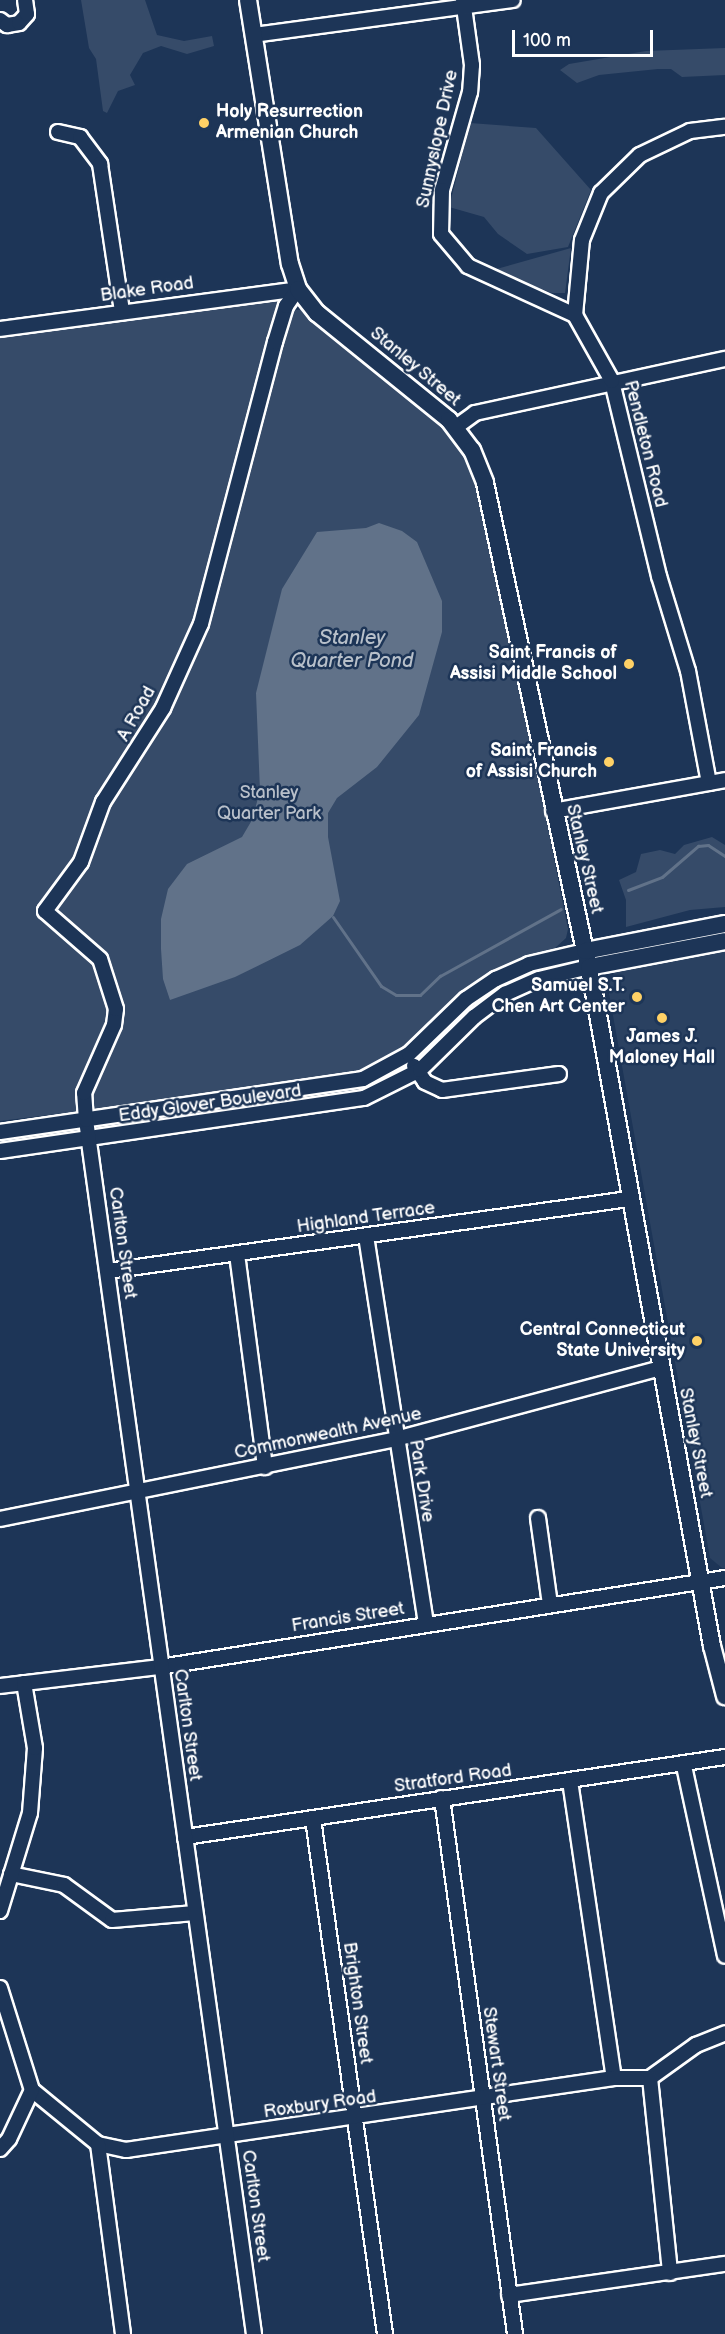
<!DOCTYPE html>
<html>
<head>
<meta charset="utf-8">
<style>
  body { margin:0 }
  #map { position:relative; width:725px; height:2334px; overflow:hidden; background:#1d3557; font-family:"Balsamiq Sans",sans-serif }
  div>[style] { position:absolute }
  .built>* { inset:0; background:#2a4161 }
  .green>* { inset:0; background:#364b69 }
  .water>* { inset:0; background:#617289 }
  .stream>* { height:3px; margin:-1.5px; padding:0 1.5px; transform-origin:1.5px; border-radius:1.5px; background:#617289 }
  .roads { filter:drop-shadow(2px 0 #fff) drop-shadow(-2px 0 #fff) drop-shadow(0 2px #fff) drop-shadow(0 -2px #fff) }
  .minor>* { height:14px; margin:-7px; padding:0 7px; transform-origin:7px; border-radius:7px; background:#1d3557 }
  .major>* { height:16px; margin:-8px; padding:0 8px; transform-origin:8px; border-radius:8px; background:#1d3557 }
  .dots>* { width:16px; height:16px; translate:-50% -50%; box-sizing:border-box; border:3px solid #1d3557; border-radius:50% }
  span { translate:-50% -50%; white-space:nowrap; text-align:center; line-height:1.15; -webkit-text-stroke:5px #1d3557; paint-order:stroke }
  .poi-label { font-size:18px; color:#fff; font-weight:700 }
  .left { translate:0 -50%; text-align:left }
  .right { translate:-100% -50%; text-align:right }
  .street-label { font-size:18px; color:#fff }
  .park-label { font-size:18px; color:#b9c0ca }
  .water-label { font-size:20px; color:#b8c0ca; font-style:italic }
  .scale { position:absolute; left:512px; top:30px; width:141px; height:27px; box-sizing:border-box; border:3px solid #fff; border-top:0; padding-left:8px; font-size:18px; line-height:21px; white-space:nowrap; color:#fff; -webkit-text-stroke:4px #1d3557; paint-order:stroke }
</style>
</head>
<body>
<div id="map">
  <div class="built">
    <i style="clip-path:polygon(725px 951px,725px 1568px,722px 1568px,710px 1558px,607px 982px,616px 971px)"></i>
  </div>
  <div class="green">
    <i style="clip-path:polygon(81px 0,145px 0,157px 35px,184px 41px,212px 36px,214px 46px,187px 54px,161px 46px,143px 53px,130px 75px,135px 85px,118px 91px,107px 113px,103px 111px,96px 59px,89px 48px)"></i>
    <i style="clip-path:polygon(725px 48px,725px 75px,682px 77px,671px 69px,658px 69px,599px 75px,577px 83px,560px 70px,569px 64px,646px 51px)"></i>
    <i style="clip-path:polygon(470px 123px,536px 128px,591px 190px,568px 247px,527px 254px,498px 234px,484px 217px,449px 207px)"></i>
    <i style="clip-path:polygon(571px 248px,565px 293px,552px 293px,493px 270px)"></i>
    <i style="clip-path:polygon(274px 299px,290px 311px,303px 309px,429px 411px,464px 453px,475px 477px,511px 639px,568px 929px,566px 938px,554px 949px,503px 967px,475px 984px,407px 1049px,380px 1065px,340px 1079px,0 1121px,0 338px)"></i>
    <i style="clip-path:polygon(712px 837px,725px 845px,725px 907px,690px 910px,626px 927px,626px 900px,619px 880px,636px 872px,641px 854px,660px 850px,675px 854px,684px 845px)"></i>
  </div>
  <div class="water">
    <i style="clip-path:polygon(379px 523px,402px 531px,417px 542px,442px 601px,442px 632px,419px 715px,377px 767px,337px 798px,328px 813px,328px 837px,340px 901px,333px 916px,300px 945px,235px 977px,170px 1000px,163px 979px,161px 949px,161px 919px,168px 889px,187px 864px,242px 837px,252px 820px,260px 791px,256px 693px,282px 589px,317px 532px,366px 528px)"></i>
  </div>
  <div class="stream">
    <i style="left:628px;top:890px;width:36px;rotate:-21deg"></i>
    <i style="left:662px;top:877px;width:48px;rotate:-40.7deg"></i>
    <i style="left:698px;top:846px;width:10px;rotate:-6deg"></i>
    <i style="left:708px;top:845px;width:20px;rotate:33deg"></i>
    <i style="left:333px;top:917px;width:84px;rotate:55.2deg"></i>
    <i style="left:381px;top:986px;width:17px;rotate:31deg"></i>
    <i style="left:396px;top:995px;width:24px"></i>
    <i style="left:420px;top:995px;width:28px;rotate:-44deg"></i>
    <i style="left:440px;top:976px;width:138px;rotate:-29deg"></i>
  </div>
  <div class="roads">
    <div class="minor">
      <i style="left:463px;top:0;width:66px;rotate:82.1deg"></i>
      <i style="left:472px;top:65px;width:27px;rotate:94deg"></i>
      <i style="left:470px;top:92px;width:102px;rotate:105.9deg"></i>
      <i style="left:442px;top:190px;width:44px;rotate:91.3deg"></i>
      <i style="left:441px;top:234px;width:42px;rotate:49.8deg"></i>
      <i style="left:468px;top:266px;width:118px;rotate:24.6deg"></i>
      <i style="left:0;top:20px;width:9px;rotate:36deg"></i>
      <i style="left:7px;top:25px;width:12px;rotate:-9deg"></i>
      <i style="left:19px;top:23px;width:12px;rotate:-48deg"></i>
      <i style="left:27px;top:14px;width:14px;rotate:-98deg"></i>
      <i style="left:254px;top:35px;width:261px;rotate:-7.7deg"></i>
      <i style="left:58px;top:132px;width:23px;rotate:13deg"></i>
      <i style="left:80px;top:137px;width:34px;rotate:53deg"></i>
      <i style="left:100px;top:164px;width:150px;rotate:81.5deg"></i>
      <i style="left:0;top:329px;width:301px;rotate:-7.6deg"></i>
      <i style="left:456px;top:427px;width:24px;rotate:-36deg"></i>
      <i style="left:475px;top:413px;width:256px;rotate:-12.2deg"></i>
      <i style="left:709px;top:783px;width:114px;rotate:-100.6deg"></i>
      <i style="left:688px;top:671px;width:99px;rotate:-107deg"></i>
      <i style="left:659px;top:576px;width:201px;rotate:-103.6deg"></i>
      <i style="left:612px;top:381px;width:76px;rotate:-119.3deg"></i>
      <i style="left:575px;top:315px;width:75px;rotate:-84.7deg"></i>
      <i style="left:582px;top:240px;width:51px;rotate:-68deg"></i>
      <i style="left:601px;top:193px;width:54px;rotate:-44.3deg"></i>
      <i style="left:640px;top:155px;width:55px;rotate:-25.6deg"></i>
      <i style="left:690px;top:131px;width:35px;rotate:-7deg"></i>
      <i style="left:553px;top:811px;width:175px;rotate:-10.2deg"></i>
      <i style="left:414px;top:1066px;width:19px;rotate:55deg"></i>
      <i style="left:425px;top:1082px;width:19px;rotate:25deg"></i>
      <i style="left:442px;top:1090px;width:118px;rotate:-7.8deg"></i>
      <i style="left:0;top:1132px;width:367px;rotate:-8.3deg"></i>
      <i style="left:363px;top:1079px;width:52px;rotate:-28.5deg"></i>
      <i style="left:409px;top:1054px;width:79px;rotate:-44deg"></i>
      <i style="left:466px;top:999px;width:36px;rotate:-34deg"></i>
      <i style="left:496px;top:979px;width:36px;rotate:-24deg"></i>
      <i style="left:529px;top:964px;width:57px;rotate:-13.1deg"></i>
      <i style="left:0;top:1151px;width:368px;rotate:-8.3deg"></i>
      <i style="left:364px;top:1098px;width:63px;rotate:-26.6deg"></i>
      <i style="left:420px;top:1070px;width:76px;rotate:-44.5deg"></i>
      <i style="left:474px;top:1017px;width:39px;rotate:-37deg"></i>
      <i style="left:505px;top:994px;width:37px;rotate:-24deg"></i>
      <i style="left:539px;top:979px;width:51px;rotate:-13.5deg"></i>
      <i style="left:366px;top:1236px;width:393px;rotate:81.2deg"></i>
      <i style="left:237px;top:1254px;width:215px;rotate:82.5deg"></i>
      <i style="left:108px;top:1271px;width:526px;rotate:-7.87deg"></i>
      <i style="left:538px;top:1518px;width:87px;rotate:82.1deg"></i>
      <i style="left:0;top:1519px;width:404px;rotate:-11.4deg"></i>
      <i style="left:396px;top:1439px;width:274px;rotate:-15deg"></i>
      <i style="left:0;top:1686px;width:161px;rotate:-6.8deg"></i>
      <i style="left:160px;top:1667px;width:572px;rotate:-8.95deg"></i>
      <i style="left:684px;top:1766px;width:194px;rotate:77.8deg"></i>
      <i style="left:570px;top:1781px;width:300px;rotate:81.6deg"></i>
      <i style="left:442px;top:1798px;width:541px;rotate:82.24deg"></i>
      <i style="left:313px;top:1819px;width:520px;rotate:82.04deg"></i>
      <i style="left:185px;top:1837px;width:546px;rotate:-8.43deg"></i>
      <i style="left:11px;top:1874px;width:54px;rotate:11.7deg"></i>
      <i style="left:64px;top:1885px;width:59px;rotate:36.1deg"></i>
      <i style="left:112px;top:1920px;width:83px;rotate:-4.8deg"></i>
      <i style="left:0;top:1911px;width:102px;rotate:-73deg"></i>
      <i style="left:30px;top:1813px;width:65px;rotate:-85.6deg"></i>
      <i style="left:35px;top:1748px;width:66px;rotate:-99.6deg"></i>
      <i style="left:0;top:1988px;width:107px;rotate:72.6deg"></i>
      <i style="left:32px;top:2090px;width:85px;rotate:39.3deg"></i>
      <i style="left:98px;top:2144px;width:29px;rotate:12deg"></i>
      <i style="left:126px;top:2150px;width:493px;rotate:-8.4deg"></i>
      <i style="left:614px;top:2078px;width:36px"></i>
      <i style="left:650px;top:2078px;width:57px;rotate:-35.7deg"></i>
      <i style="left:696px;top:2045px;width:31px;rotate:-22deg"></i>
      <i style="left:650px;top:2078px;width:196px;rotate:84.1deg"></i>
      <i style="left:98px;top:2144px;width:192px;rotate:82.5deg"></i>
      <i style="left:0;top:2149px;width:13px;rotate:-48deg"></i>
      <i style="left:9px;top:2139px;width:54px;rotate:-64.9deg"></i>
      <i style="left:509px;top:2295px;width:218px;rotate:-8.2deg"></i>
      <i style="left:254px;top:2334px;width:1226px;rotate:-97.88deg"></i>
      <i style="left:86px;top:1120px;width:27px;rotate:-94deg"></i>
      <i style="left:84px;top:1093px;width:74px;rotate:-66.2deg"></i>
      <i style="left:114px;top:1025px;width:16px;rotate:-83deg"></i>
      <i style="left:116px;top:1009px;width:52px;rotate:-107.7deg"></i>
      <i style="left:100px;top:959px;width:73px;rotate:-138.9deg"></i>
      <i style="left:45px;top:911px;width:61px;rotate:-53.7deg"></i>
      <i style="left:81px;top:862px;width:64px;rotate:-69.9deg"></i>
      <i style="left:103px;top:802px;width:112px;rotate:-57.4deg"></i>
      <i style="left:163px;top:708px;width:92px;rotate:-65.7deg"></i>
      <i style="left:201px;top:624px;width:292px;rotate:-75.3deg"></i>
      <i style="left:275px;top:342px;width:38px;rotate:-73deg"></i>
      <i style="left:286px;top:306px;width:21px;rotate:-55deg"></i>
    </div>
    <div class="major">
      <i style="left:248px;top:0;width:267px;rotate:81deg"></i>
      <i style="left:290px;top:264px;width:26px;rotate:72deg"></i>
      <i style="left:298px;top:289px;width:31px;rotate:52deg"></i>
      <i style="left:317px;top:313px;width:170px;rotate:39deg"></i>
      <i style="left:449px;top:420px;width:38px;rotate:53deg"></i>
      <i style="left:472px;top:450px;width:35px;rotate:68deg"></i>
      <i style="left:485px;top:483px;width:527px;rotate:77.94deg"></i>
      <i style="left:595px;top:998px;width:658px;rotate:79.77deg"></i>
      <i style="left:712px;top:1646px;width:52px;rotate:75.4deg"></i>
      <i style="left:585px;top:951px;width:143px;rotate:-10.9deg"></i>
      <i style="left:589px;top:967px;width:138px;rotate:-10.8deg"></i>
    </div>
  </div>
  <div class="dots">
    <i style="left:204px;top:123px;background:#ffd166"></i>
    <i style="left:629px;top:664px;background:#ffd166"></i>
    <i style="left:609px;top:762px;background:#ffd166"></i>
    <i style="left:637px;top:997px;background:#ffd166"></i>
    <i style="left:662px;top:1018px;background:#ffd166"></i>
    <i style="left:697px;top:1341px;background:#ffd166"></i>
  </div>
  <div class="poi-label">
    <span class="left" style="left:216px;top:123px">Holy Resurrection<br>Armenian Church</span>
    <span class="right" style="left:617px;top:664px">Saint Francis of<br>Assisi Middle School</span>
    <span class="right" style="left:597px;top:762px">Saint Francis<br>of Assisi Church</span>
    <span class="right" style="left:625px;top:997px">Samuel S.T.<br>Chen Art Center</span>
    <span style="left:662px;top:1048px">James J.<br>Maloney Hall</span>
    <span class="right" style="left:685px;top:1341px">Central Connecticut<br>State University</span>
  </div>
  <div class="street-label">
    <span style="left:438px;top:139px;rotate:-78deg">Sunnyslope Drive</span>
    <span style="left:147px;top:290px;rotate:-8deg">Blake Road</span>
    <span style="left:415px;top:367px;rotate:40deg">Stanley Street</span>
    <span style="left:645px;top:444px;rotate:76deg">Pendleton Road</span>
    <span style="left:137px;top:714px;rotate:-61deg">A Road</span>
    <span style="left:584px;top:859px;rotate:77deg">Stanley Street</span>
    <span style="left:210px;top:1104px;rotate:-8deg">Eddy Glover Boulevard</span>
    <span style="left:366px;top:1218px;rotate:-8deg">Highland Terrace</span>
    <span style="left:122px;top:1243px;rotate:82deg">Carlton Street</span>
    <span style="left:328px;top:1434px;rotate:-12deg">Commonwealth Avenue</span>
    <span style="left:695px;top:1443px;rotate:79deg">Stanley Street</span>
    <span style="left:421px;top:1481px;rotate:81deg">Park Drive</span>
    <span style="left:348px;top:1618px;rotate:-9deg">Francis Street</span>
    <span style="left:187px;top:1725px;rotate:82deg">Carlton Street</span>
    <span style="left:453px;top:1779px;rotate:-8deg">Stratford Road</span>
    <span style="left:357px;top:2003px;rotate:82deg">Brighton Street</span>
    <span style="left:496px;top:2064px;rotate:82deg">Stewart Street</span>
    <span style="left:320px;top:2105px;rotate:-8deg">Roxbury Road</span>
    <span style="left:255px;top:2206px;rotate:82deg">Carlton Street</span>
  </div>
  <div class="park-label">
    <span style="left:269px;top:804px">Stanley<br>Quarter Park</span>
  </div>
  <div class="water-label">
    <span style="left:352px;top:650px">Stanley<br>Quarter Pond</span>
  </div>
  <div class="scale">100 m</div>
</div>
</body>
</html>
